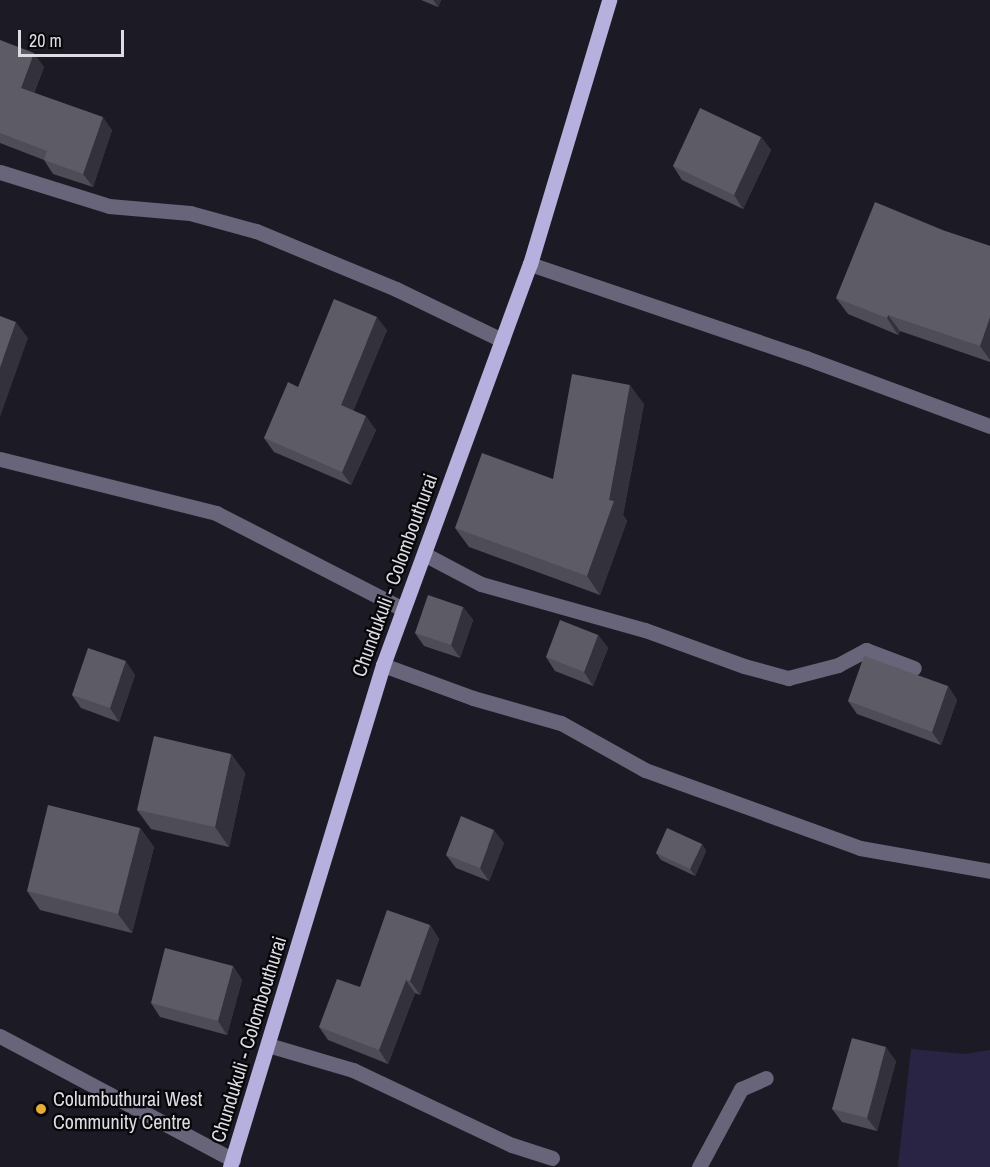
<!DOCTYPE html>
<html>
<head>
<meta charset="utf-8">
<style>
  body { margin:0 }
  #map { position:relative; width:990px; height:1167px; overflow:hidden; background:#1c1b25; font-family:"Archivo Narrow",sans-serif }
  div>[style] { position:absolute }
  .green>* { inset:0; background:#2a2444 }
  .minor>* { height:15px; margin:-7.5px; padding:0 7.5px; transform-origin:7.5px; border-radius:7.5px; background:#68657b }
  .major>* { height:15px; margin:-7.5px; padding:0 7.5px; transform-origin:7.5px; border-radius:7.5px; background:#b5b0dd }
  .wall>* { inset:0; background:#4d4c57 }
  .shaded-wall>* { inset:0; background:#33323c }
  .building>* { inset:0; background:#5c5b66 }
  .dots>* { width:16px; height:16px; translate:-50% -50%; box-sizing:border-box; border:3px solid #07070a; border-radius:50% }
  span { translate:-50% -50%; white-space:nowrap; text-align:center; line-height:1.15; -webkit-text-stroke:4.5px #07070a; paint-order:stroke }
  .street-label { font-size:20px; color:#dddce3 }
  .poi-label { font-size:20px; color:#dddce3 }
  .left { translate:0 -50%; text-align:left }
  .scale { position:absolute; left:18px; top:30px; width:106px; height:27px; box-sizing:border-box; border:3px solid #dddce3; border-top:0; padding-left:8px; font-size:18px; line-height:21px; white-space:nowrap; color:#dddce3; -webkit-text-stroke:4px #07070a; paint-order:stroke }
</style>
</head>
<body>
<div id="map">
  <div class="green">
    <i style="clip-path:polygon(911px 1049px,965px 1054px,990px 1050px,990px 1167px,898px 1167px)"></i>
  </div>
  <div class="minor">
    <i style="left:0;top:172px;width:114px;rotate:17.3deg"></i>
    <i style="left:109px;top:206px;width:81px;rotate:4.9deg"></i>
    <i style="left:190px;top:213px;width:68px;rotate:15.3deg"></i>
    <i style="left:256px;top:231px;width:152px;rotate:22.5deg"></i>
    <i style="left:396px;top:289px;width:118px;rotate:25.7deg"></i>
    <i style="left:530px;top:264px;width:292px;rotate:18.8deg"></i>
    <i style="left:806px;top:358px;width:196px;rotate:20.3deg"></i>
    <i style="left:0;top:459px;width:223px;rotate:14deg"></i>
    <i style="left:216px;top:513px;width:210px;rotate:27.2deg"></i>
    <i style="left:424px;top:554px;width:64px;rotate:27.8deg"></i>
    <i style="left:481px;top:584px;width:170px;rotate:15.7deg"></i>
    <i style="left:645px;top:630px;width:105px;rotate:20deg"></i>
    <i style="left:744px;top:666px;width:46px;rotate:15.3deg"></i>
    <i style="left:788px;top:678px;width:52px;rotate:-14.6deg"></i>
    <i style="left:838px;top:665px;width:32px;rotate:-28deg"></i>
    <i style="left:866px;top:650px;width:51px;rotate:20.6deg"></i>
    <i style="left:383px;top:665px;width:96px;rotate:20.1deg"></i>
    <i style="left:473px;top:698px;width:91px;rotate:15.9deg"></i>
    <i style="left:561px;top:723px;width:96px;rotate:29.2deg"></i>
    <i style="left:645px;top:770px;width:229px;rotate:19.9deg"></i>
    <i style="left:860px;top:848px;width:132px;rotate:10deg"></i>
    <i style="left:0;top:1036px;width:264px;rotate:28deg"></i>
    <i style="left:268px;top:1045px;width:89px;rotate:16.4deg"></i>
    <i style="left:353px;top:1070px;width:176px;rotate:25.3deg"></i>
    <i style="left:512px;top:1145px;width:42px;rotate:18deg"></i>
    <i style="left:699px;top:1167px;width:89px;rotate:-61.7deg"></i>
    <i style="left:741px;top:1089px;width:27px;rotate:-24deg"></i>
  </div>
  <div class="major">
    <i style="left:230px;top:1167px;width:525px;rotate:-73.05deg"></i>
    <i style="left:383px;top:665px;width:427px;rotate:-69.9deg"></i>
    <i style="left:530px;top:264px;width:276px;rotate:-73.3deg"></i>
  </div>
  <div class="wall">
    <i style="clip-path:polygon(421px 0,441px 0,438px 7px)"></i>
    <i style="clip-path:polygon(0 40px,44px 67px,34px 93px,112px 130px,93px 187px,53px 174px,44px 160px,0 143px)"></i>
    <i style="clip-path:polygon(761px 137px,771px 150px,743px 209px,682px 180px,673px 166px)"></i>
    <i style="clip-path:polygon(945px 231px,990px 246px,990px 362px,900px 331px,898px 335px,848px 314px,836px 298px)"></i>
    <i style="clip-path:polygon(387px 330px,353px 411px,376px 430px,351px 485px,274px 452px,264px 438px,298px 387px)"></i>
    <i style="clip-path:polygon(644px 404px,623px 515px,627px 521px,600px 595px,469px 547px,455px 528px,553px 479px)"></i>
    <i style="clip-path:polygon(463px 607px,473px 620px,460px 658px,424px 646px,415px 633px)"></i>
    <i style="clip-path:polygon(598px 635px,608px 648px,593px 686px,555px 671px,546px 657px)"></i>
    <i style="clip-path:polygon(135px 675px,119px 722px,81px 708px,72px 695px)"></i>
    <i style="clip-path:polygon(948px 686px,957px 700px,941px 745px,857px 714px,848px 701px)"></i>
    <i style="clip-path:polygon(231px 754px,245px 773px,229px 847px,151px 829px,137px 810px)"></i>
    <i style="clip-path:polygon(140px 828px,154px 847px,132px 933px,40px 910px,27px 891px)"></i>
    <i style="clip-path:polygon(504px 843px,489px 881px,456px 868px,446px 855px)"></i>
    <i style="clip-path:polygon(702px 844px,706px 851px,695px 876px,661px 860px,656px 853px)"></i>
    <i style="clip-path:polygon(430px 925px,439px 939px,420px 995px,415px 993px,388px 1064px,328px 1040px,319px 1027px,360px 987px)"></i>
    <i style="clip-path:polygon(233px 966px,242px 980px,227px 1035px,160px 1017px,151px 1003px)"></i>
    <i style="clip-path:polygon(896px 1061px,877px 1131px,842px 1122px,832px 1109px)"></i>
  </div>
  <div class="shaded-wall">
    <i style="clip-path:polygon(433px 0,441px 0,438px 7px)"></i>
    <i style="clip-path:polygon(34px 53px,44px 67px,30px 102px,21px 88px)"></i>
    <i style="clip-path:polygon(103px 117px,112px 130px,93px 187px,83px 174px)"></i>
    <i style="clip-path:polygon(761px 137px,771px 150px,743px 209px,734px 195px)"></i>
    <i style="clip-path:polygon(888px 315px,900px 331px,898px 335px,887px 318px)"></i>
    <i style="clip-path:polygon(377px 317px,387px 330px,350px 419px,341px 405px)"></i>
    <i style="clip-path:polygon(990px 317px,990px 360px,980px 346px)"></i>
    <i style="clip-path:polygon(16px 322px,28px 338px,0 417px,0 368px)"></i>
    <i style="clip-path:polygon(630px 385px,644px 404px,623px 515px,627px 521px,600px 595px,587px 576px,609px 500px)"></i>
    <i style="clip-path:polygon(366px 416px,376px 430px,351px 485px,342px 472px)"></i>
    <i style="clip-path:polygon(463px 607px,473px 620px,460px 658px,451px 645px)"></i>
    <i style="clip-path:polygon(598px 635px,608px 648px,593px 686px,584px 672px)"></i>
    <i style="clip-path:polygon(126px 661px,135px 675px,119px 722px,110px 708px)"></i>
    <i style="clip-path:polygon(948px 686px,957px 700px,941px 745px,932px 732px)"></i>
    <i style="clip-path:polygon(231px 754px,245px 773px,229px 847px,215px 827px)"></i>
    <i style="clip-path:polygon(140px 828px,154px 847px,132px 933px,118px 914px)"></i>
    <i style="clip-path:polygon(494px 830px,504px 843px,489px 881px,480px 868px)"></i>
    <i style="clip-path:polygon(702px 844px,706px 851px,695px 876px,690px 869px)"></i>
    <i style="clip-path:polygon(430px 925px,439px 939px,420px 995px,410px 981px)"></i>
    <i style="clip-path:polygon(233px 966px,242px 980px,227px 1035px,218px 1021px)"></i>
    <i style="clip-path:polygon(406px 980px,415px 993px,388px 1064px,379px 1050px)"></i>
    <i style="clip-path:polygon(886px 1047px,896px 1061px,877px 1131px,867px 1118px)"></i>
  </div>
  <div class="building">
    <i style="clip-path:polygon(0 40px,34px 53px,21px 88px,103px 117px,83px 174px,44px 160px,47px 151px,0 133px)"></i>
    <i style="clip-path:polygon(700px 108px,761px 137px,734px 195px,673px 166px)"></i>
    <i style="clip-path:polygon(875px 202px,945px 231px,990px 246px,990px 317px,980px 346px,888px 315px,887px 318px,836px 298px)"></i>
    <i style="clip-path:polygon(334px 299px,377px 317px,341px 405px,366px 416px,342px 472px,264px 438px,288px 382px,298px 387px)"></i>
    <i style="clip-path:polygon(0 316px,16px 322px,0 368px)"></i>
    <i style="clip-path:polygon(572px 374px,630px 385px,609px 500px,614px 501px,587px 576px,455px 528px,482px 453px,553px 479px)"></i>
    <i style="clip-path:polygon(428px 595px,463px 607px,451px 645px,415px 633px)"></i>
    <i style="clip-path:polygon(560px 620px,598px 635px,584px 672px,546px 657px)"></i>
    <i style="clip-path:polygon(88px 648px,126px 661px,110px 708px,72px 695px)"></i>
    <i style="clip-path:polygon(864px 656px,948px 686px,932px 732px,848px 701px)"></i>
    <i style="clip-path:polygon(154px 736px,231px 754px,215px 827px,137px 810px)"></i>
    <i style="clip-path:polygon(48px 805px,140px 828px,118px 914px,27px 891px)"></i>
    <i style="clip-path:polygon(461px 816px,494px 830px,480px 868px,446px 855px)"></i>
    <i style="clip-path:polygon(667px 828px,702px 844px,690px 869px,656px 853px)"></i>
    <i style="clip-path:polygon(387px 910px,430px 925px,410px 981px,406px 980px,379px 1050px,319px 1027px,337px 979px,360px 987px)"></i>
    <i style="clip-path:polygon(165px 948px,233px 966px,218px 1021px,151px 1003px)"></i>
    <i style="clip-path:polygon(852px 1038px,886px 1047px,867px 1118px,832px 1109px)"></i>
  </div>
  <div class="dots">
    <i style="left:41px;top:1109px;background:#e7ac37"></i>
  </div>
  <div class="street-label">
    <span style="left:394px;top:575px;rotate:-70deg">Chundukuli - Colombouthurai</span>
    <span style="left:248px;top:1039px;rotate:-73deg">Chundukuli - Colombouthurai</span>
  </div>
  <div class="poi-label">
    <span class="left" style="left:53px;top:1110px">Columbuthurai West<br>Community Centre</span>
  </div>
  <div class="scale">20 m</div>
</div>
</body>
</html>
